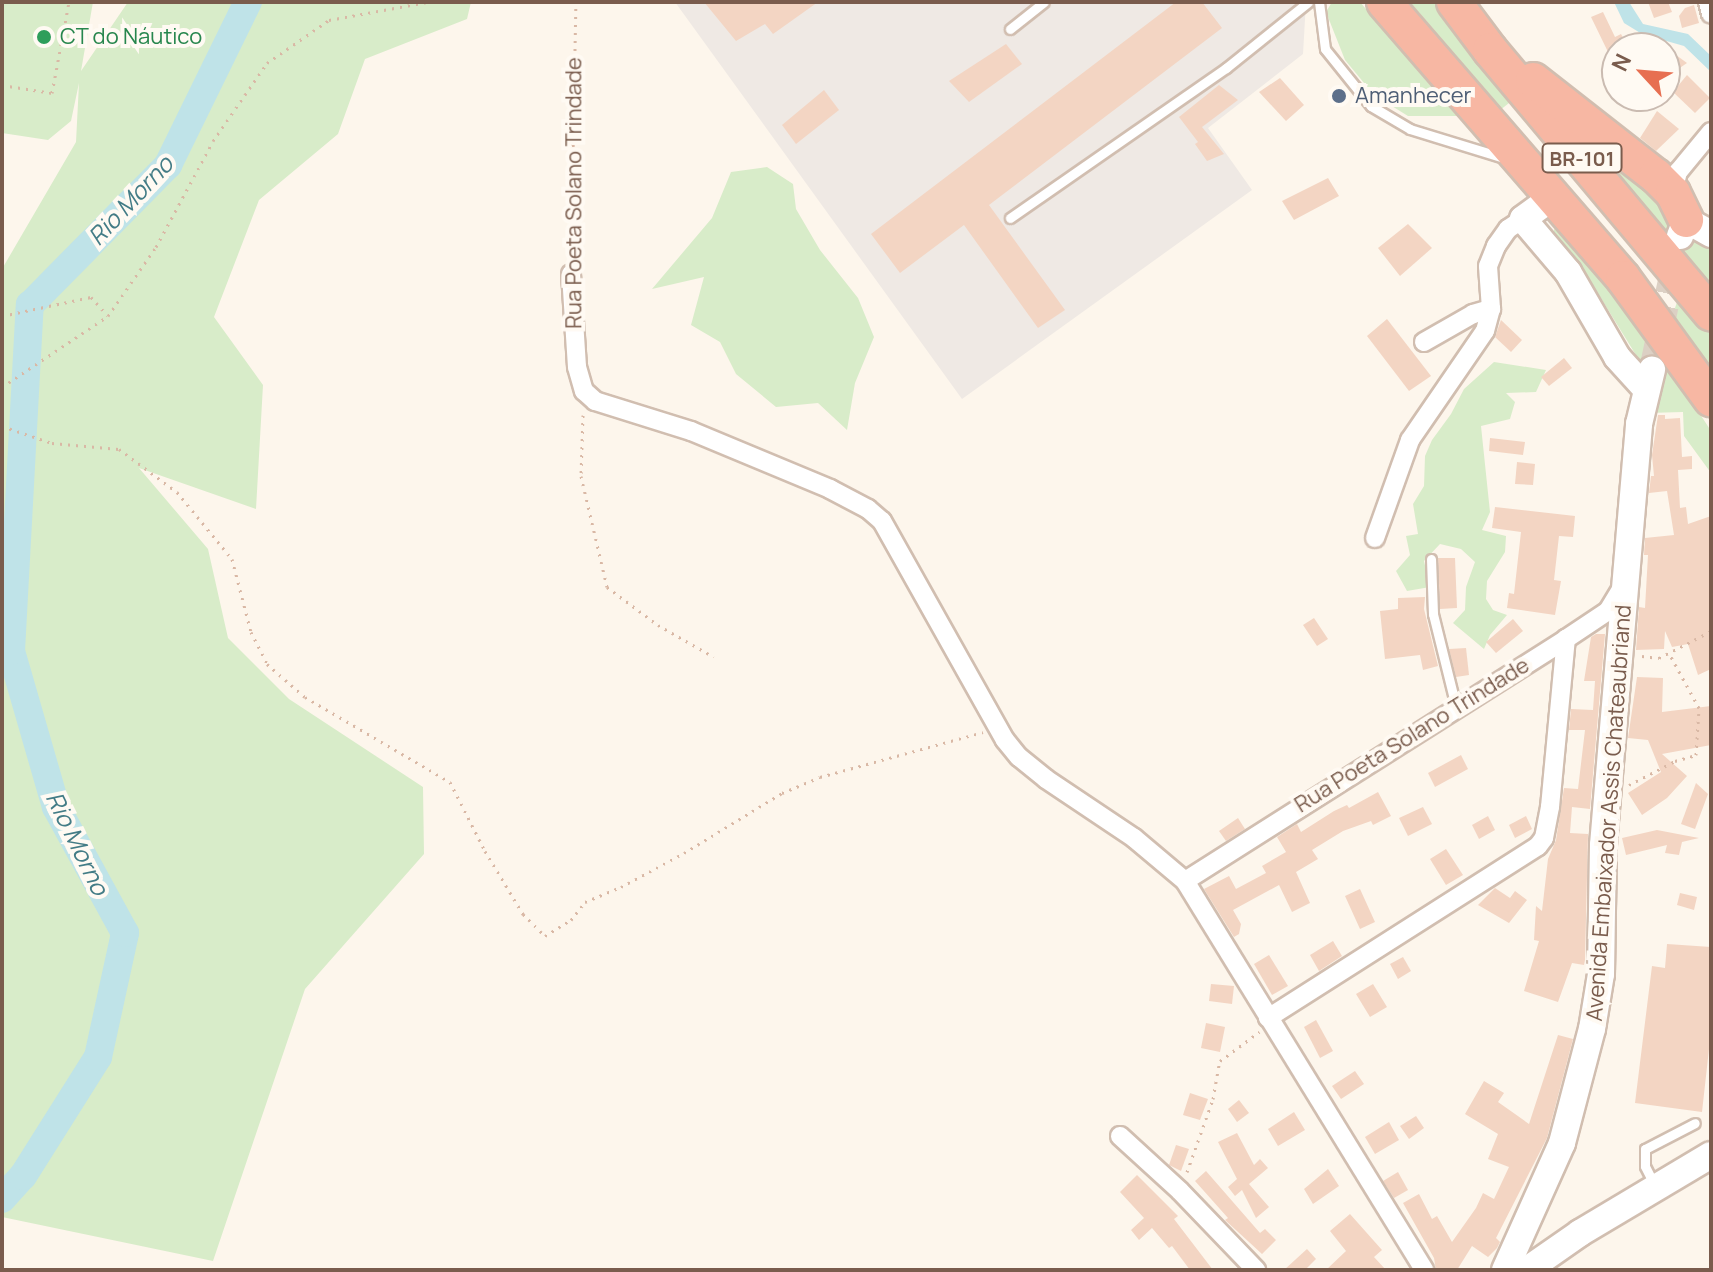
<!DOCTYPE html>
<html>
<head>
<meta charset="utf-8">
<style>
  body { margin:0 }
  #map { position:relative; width:1713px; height:1272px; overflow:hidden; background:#fdf6ec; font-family:Manrope,sans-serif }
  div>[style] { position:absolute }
  .industrial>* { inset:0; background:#efe9e4 }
  .green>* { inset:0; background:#d8ecc9 }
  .water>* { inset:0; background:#bfe3e8 }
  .river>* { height:28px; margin:-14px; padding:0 14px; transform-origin:14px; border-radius:14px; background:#bfe3e8 }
  .building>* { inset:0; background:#f3d5c3 }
  .secondary-tunnel>* { height:26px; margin-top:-13px; transform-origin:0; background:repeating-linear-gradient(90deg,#dcd0c4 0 26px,transparent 0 39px) }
  .path>* { height:3px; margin-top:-1.5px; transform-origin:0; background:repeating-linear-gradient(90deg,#d9b8a5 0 2px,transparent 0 8px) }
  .roads { filter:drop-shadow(2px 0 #d1beb0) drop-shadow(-2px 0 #d1beb0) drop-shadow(0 2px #d1beb0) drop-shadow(0 -2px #d1beb0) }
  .lane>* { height:9px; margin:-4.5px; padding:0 4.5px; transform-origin:4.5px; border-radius:4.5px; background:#fff }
  .street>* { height:18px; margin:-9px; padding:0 9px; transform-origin:9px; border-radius:9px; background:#fff }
  .secondary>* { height:26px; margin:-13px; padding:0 13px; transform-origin:13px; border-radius:13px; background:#fff }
  .highway>* { height:34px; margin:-17px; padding:0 17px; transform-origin:17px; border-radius:17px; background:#f7b7a3 }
  .dots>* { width:22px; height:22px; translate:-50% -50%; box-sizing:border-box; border:4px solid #fffaf3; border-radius:50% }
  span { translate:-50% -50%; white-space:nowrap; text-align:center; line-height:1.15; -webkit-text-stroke:8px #fffaf3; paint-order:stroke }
  .shield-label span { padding:2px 6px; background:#fffaf3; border:2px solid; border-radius:6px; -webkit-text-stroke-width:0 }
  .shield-label { font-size:20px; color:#7a5c4d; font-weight:700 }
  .leisure-label { font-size:22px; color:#27864d }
  .left { translate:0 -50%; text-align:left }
  .service-label { font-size:22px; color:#4e5e75 }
  .street-label { font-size:22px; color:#7a5c4d }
  .water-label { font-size:24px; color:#437c86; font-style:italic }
  .frame { position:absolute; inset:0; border:4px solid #7a5c4d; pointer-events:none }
  .north { position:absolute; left:1601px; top:32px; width:80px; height:80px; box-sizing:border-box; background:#fffaf3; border:2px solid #cabbb1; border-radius:50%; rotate:296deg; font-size:22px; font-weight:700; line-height:32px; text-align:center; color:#7a5c4d }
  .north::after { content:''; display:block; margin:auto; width:28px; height:36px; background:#e76f51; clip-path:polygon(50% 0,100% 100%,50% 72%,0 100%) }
</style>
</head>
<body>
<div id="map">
  <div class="industrial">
    <i style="clip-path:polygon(675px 2px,1306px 2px,1303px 54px,1208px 128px,1252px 190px,962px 399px)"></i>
  </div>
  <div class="green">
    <i style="clip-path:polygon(2px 2px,93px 2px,81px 71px,128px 2px,471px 2px,467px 19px,365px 59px,338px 134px,259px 200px,214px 317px,263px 385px,256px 509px,139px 468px,208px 549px,228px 638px,289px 699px,423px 787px,424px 854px,305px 989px,213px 1261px,2px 1217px,2px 269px,76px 142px,79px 83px,71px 121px,48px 140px,2px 133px)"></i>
    <i style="clip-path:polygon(1332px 2px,1360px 2px,1457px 116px,1408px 116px,1374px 95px,1345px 60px,1326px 12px)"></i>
    <i style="clip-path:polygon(1397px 2px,1438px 2px,1514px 99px,1494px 115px)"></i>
    <i style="clip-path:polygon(1570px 111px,1682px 226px,1711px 247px,1711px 297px,1589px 145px)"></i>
    <i style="clip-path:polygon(767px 167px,793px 184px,796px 209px,820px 250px,858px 298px,874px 337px,855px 383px,847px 430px,818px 403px,776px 407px,736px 374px,720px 342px,691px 325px,704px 277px,652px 289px,712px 218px,731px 172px)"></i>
    <i style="clip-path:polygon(1554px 229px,1564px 232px,1598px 270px,1628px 315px,1649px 334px,1644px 368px,1589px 279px,1554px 242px)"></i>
    <i style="clip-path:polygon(1681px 290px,1711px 331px,1711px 384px,1670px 323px)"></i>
    <i style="clip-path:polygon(1665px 360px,1711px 431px,1711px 473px,1684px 436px,1683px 412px,1647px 413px)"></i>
    <i style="clip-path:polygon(1494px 362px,1546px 370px,1536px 392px,1506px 393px,1515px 402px,1510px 419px,1481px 426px,1490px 512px,1482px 530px,1506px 536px,1505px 552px,1487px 581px,1486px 599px,1493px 610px,1507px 615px,1490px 635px,1484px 649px,1453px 623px,1465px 610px,1466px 587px,1475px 562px,1461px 549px,1440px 544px,1424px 561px,1430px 587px,1407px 591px,1396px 571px,1410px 555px,1406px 536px,1418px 534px,1413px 504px,1424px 486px,1425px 456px,1432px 440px,1451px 414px,1464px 389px)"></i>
  </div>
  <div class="water">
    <i style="clip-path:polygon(1614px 2px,1629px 2px,1643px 24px,1688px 34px,1711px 56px,1711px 72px,1684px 46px,1642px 34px,1624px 23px)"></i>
  </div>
  <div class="river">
    <i style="left:2px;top:1199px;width:31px;rotate:-48deg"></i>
    <i style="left:23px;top:1176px;width:141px;rotate:-57.8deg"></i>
    <i style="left:98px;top:1057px;width:127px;rotate:-77.7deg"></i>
    <i style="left:125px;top:933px;width:144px;rotate:-118.7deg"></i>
    <i style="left:56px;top:807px;width:162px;rotate:-106.1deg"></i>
    <i style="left:11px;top:651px;width:347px;rotate:-86.9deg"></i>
    <i style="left:30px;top:305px;width:197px;rotate:-45.4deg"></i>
    <i style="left:168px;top:165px;width:182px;rotate:-63.9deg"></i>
  </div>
  <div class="building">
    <i style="clip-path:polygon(704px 2px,818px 2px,773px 34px,765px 24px,736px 41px)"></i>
    <i style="clip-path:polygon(1176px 2px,1202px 2px,1222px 28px,989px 205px,1065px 310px,1038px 328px,964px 225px,900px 273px,871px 234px)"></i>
    <i style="clip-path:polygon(1648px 2px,1668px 2px,1672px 12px,1654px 18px)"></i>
    <i style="clip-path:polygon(1694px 5px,1699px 23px,1682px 28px,1679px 16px,1685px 8px)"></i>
    <i style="clip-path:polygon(1603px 12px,1615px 37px,1621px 34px,1627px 45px,1609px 54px,1591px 17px)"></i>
    <i style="clip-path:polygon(1006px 44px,1022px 64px,969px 102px,949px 81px)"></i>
    <i style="clip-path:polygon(1665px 47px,1687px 63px,1665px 78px)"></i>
    <i style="clip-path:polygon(1687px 75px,1710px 98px,1695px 113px,1673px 92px)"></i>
    <i style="clip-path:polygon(1280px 78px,1304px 105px,1286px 121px,1259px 92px)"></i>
    <i style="clip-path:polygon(1219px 85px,1238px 100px,1202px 127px,1224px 154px,1207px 161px,1195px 144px,1198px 142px,1179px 117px)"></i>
    <i style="clip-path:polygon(824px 90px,839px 110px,796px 144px,782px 125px)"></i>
    <i style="clip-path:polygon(1657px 111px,1679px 129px,1656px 151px,1640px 138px)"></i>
    <i style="clip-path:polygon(1328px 178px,1339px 196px,1294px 220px,1282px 201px)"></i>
    <i style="clip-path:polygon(1408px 224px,1432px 248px,1400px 276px,1378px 248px)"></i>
    <i style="clip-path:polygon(1387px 319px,1431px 376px,1409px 391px,1367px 336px)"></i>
    <i style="clip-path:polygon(1501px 320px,1522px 340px,1511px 352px,1495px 337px)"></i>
    <i style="clip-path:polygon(1564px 358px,1572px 368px,1549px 386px,1541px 377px)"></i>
    <i style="clip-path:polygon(1658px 415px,1665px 415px,1665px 419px,1680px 418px,1682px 457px,1692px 456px,1692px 469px,1678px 470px,1680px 508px,1686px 507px,1688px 524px,1711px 516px,1711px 669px,1698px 675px,1688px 644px,1672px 647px,1665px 631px,1664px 649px,1636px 650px,1639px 607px,1645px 608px,1648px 555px,1644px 555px,1645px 538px,1674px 535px,1667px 491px,1649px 493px,1651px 476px,1654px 476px,1652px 455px)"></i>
    <i style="clip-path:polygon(1490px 438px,1525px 442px,1523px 455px,1489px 451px)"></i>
    <i style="clip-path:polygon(1517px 462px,1535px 464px,1533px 485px,1515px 484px)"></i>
    <i style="clip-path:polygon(1495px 507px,1575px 516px,1573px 537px,1559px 536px,1554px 580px,1561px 581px,1555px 615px,1507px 608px,1509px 593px,1514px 594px,1521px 532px,1492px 528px)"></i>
    <i style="clip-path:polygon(1438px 558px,1455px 558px,1457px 608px,1440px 609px)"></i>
    <i style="clip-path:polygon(1425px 597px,1424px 609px,1438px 666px,1423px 670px,1420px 655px,1385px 659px,1380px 611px,1398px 609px,1398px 598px)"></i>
    <i style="clip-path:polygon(1314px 618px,1328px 639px,1317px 646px,1303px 625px)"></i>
    <i style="clip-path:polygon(1513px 619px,1523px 631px,1496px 653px,1486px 642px)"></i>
    <i style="clip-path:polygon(1596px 634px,1605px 634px,1590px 809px,1572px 807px,1570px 833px,1588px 834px,1585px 960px,1584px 965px,1572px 963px,1558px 1002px,1524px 991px,1539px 941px,1534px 940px,1536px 906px,1542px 911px,1548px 859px,1556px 840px,1564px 788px,1578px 789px,1585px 730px,1569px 730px,1571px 709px,1593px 710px,1595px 681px,1584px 681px,1591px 637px)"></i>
    <i style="clip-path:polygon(1466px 648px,1469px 675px,1456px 677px,1449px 649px)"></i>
    <i style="clip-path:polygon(1637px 677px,1663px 678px,1662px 712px,1711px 706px,1711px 745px,1662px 754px,1687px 776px,1667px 798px,1642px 815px,1628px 793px,1661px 772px,1648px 740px,1628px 738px)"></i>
    <i style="clip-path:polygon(1461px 755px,1468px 769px,1435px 787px,1428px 773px)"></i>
    <i style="clip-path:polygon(1696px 783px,1708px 794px,1695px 829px,1681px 824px)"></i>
    <i style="clip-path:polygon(1378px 792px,1391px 816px,1373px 825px,1371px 821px,1343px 831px,1312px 850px,1318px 859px,1296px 872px,1310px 903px,1292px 912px,1279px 885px,1233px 910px,1241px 924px,1239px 934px,1234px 937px,1204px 889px,1229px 876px,1236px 889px,1266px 873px,1262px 866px,1286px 852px,1277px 837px,1297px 824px,1301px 832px,1334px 811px,1347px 805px,1349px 808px)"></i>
    <i style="clip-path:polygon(1423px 807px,1432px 824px,1408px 836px,1399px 818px)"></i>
    <i style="clip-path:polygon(1488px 816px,1495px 830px,1479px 839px,1472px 825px)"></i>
    <i style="clip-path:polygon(1526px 816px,1532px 829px,1515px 838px,1509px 825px)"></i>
    <i style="clip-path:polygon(1238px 818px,1245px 829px,1226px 841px,1219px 831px)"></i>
    <i style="clip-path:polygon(1657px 830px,1683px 835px,1699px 838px,1682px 842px,1679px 855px,1665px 853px,1667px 845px,1626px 855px,1622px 838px)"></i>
    <i style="clip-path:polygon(1446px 849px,1463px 875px,1446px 885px,1430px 859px)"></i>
    <i style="clip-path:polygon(1495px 888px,1510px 898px,1515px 891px,1527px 900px,1509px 923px,1478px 905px)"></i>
    <i style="clip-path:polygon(1360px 889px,1375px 922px,1360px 929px,1345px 896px)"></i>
    <i style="clip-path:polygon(1680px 893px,1697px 897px,1694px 910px,1677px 905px)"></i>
    <i style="clip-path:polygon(1333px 941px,1342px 956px,1319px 971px,1310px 955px)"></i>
    <i style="clip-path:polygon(1667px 944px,1711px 947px,1711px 1031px,1702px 1112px,1635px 1103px,1652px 966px,1665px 968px)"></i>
    <i style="clip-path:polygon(1269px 955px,1288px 986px,1272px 995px,1254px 964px)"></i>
    <i style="clip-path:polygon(1403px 957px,1411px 971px,1398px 979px,1390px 964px)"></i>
    <i style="clip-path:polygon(1211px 984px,1234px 986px,1232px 1004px,1209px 1001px)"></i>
    <i style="clip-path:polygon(1373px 984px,1387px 1007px,1370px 1017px,1356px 994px)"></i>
    <i style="clip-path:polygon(1316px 1020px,1333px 1051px,1320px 1058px,1304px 1027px)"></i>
    <i style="clip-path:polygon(1206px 1023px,1225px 1027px,1220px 1052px,1201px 1048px)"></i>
    <i style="clip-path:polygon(1558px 1035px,1573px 1039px,1547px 1138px,1496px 1238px,1500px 1242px,1497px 1248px,1488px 1257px,1472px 1246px,1457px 1270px,1436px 1270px,1434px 1258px,1403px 1203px,1419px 1194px,1432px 1219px,1437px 1216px,1452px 1242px,1476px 1208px,1483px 1193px,1494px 1199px,1509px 1167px,1488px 1159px,1498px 1134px,1465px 1114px,1484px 1081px,1504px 1093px,1498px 1102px,1529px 1124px)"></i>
    <i style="clip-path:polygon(1355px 1071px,1364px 1084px,1341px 1099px,1332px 1086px)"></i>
    <i style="clip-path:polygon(1190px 1093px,1208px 1099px,1200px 1120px,1183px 1115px)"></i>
    <i style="clip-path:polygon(1239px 1100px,1249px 1113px,1237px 1122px,1228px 1109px)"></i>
    <i style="clip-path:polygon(1294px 1112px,1305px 1130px,1278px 1146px,1268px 1129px)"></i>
    <i style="clip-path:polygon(1416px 1116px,1424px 1128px,1409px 1139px,1400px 1126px)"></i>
    <i style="clip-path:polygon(1389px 1122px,1399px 1140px,1375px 1154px,1365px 1137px)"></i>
    <i style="clip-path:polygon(1237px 1133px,1254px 1165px,1260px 1159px,1268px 1168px,1249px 1184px,1269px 1207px,1256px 1218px,1242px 1190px,1235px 1196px,1228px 1187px,1237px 1179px,1218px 1142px)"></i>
    <i style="clip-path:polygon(1176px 1145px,1189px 1149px,1181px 1171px,1169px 1165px)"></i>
    <i style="clip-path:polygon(1328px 1169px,1339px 1186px,1313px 1204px,1304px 1189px)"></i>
    <i style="clip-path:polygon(1206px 1171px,1260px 1233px,1265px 1229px,1276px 1240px,1262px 1254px,1225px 1220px,1228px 1218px,1195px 1181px)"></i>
    <i style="clip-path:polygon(1398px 1172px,1408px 1190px,1394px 1198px,1383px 1181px)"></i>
    <i style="clip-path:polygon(1137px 1175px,1178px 1216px,1174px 1219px,1213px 1270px,1190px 1270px,1172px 1246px,1169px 1248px,1152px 1228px,1139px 1240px,1131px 1230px,1144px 1218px,1120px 1192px)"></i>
    <i style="clip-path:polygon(1350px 1214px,1382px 1250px,1374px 1257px,1386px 1270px,1326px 1270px,1346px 1251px,1330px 1231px)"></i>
    <i style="clip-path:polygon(1307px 1249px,1316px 1259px,1305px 1270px,1284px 1270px)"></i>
  </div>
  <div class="secondary-tunnel">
    <i style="left:1652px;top:370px;width:116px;rotate:-78deg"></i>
  </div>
  <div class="path">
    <i style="left:2px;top:85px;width:51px;rotate:9.1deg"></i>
    <i style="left:52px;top:93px;width:93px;rotate:-79.4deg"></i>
    <i style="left:571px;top:258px;width:256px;rotate:-88.9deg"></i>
    <i style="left:2px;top:316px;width:91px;rotate:-12.1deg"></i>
    <i style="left:91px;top:297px;width:25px;rotate:48deg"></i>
    <i style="left:2px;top:387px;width:128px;rotate:-33.8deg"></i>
    <i style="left:108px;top:316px;width:84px;rotate:-55.2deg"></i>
    <i style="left:156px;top:247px;width:120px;rotate:-61.7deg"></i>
    <i style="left:213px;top:141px;width:95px;rotate:-55.3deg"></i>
    <i style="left:267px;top:63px;width:75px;rotate:-34.7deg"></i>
    <i style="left:329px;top:20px;width:100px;rotate:-10.4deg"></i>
    <i style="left:583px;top:415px;width:61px;rotate:91.9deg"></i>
    <i style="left:581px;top:476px;width:114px;rotate:76.8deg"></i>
    <i style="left:607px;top:587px;width:64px;rotate:36.7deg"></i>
    <i style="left:658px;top:625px;width:64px;rotate:29.7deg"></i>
    <i style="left:2px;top:426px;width:53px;rotate:18.8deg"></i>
    <i style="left:52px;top:443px;width:67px;rotate:5.1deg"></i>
    <i style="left:119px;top:449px;width:72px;rotate:36.6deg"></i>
    <i style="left:177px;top:492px;width:87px;rotate:50.6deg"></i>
    <i style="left:232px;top:559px;width:75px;rotate:75.4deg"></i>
    <i style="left:251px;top:632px;width:36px;rotate:63deg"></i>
    <i style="left:267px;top:664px;width:50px;rotate:41deg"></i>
    <i style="left:305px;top:697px;width:168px;rotate:30.4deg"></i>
    <i style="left:450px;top:782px;width:77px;rotate:63.1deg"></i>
    <i style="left:485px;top:851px;width:74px;rotate:58.9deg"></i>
    <i style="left:523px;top:914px;width:31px;rotate:45deg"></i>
    <i style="left:545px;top:936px;width:31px;rotate:-32deg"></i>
    <i style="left:571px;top:920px;width:23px;rotate:-52deg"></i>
    <i style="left:585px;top:902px;width:39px;rotate:-23deg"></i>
    <i style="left:621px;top:887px;width:72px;rotate:-28.4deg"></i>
    <i style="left:684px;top:853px;width:115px;rotate:-31.5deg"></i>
    <i style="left:782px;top:793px;width:41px;rotate:-22.8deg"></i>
    <i style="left:820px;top:777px;width:169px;rotate:-15.4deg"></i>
    <i style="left:1642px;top:656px;width:17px;rotate:7deg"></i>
    <i style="left:1659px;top:658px;width:59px;rotate:-27.4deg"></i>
    <i style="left:1629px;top:785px;width:52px;rotate:-27.6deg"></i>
    <i style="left:1675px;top:761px;width:22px;rotate:-16deg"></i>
    <i style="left:1696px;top:755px;width:47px;rotate:-86.3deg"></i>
    <i style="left:1699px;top:708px;width:63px;rotate:-118.6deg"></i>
    <i style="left:1187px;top:1172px;width:77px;rotate:-70.4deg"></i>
    <i style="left:1213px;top:1099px;width:39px;rotate:-80deg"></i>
    <i style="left:1220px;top:1061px;width:49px;rotate:-36.6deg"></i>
  </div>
  <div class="roads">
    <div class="lane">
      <i style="left:1319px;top:2px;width:47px;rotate:82.7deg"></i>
      <i style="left:1325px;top:49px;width:73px;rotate:51.1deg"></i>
      <i style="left:1371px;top:106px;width:45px;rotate:30.5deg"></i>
      <i style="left:1410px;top:129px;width:98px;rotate:17.1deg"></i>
      <i style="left:1010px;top:29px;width:43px;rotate:-38.5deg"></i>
      <i style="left:1010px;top:218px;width:263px;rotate:-34.8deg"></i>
      <i style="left:1226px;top:68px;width:105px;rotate:-38.8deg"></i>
      <i style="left:1431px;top:559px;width:55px;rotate:87.9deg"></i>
      <i style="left:1433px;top:614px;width:96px;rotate:76.1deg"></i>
      <i style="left:1655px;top:1186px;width:22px;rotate:-117deg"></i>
      <i style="left:1645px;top:1166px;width:17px;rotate:-90deg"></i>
      <i style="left:1645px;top:1149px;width:56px;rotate:-27.5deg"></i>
    </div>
    <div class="street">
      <i style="left:1708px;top:2px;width:12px;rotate:76deg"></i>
      <i style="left:1673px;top:193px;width:22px;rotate:-77deg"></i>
      <i style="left:1678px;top:172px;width:52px;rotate:-50.5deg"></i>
      <i style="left:571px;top:274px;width:93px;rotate:86.3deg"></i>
      <i style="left:577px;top:367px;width:25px;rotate:74deg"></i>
      <i style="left:584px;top:391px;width:15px;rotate:42deg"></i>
      <i style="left:595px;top:401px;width:101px;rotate:17.4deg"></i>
      <i style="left:691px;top:431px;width:151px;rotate:22.6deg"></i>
      <i style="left:830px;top:489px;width:43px;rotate:27.8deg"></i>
      <i style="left:868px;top:509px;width:18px;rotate:41deg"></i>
      <i style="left:882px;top:521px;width:251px;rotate:60.7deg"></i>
      <i style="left:1005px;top:740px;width:22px;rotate:51deg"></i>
      <i style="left:1019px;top:757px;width:35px;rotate:39deg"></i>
      <i style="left:1046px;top:779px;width:106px;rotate:33.8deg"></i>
      <i style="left:1134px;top:838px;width:67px;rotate:40.1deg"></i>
      <i style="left:1185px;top:881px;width:457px;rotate:58.4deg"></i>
      <i style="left:1424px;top:342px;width:56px;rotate:-29.7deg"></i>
      <i style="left:1473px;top:314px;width:19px;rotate:-16deg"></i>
      <i style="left:1375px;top:538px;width:104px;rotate:-70.3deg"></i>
      <i style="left:1410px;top:440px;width:132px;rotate:-55.5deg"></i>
      <i style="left:1485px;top:331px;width:23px;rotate:-75deg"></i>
      <i style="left:1491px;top:309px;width:43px;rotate:-94deg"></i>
      <i style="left:1488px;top:266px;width:22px;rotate:-68deg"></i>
      <i style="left:1496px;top:246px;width:21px;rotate:-55deg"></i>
      <i style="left:1508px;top:229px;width:18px;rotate:-34deg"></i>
      <i style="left:1185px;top:881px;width:451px;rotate:-32.4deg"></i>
      <i style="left:1566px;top:639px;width:50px;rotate:-33.7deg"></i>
      <i style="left:1608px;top:611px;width:27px;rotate:-59deg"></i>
      <i style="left:1268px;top:1018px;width:320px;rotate:-32.5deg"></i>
      <i style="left:1538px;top:846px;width:10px;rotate:-53deg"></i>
      <i style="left:1544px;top:838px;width:32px;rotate:-79deg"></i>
      <i style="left:1550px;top:807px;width:169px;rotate:-84.6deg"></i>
      <i style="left:1120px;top:1136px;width:81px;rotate:42.5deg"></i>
      <i style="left:1180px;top:1191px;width:110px;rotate:46.1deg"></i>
    </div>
    <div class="secondary">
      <i style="left:1553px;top:197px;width:37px;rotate:144deg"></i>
      <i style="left:1523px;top:219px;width:70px;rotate:49.7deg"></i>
      <i style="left:1568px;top:272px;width:98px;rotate:60deg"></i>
      <i style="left:1617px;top:357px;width:43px;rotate:47.8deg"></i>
      <i style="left:1680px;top:236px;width:17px;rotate:-69deg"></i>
      <i style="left:1686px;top:220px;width:29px;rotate:29deg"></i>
      <i style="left:1505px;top:1270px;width:139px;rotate:-65.8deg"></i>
      <i style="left:1562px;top:1143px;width:118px;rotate:-75.3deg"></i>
      <i style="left:1592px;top:1029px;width:56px;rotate:-80.7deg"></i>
      <i style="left:1601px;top:974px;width:129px;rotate:-89.1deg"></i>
      <i style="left:1603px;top:845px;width:423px;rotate:-85.1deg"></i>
      <i style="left:1639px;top:424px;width:56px;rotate:-76.5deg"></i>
      <i style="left:1527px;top:1270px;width:65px;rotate:-34.9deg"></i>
      <i style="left:1580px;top:1233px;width:152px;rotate:-30.8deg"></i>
    </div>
    <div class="highway">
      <i style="left:1384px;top:2px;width:365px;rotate:49.1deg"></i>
      <i style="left:1623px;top:278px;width:150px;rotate:54deg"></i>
      <i style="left:1454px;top:2px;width:60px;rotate:53.1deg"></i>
      <i style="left:1490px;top:50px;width:344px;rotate:50deg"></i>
      <i style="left:1533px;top:80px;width:156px;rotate:38deg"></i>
      <i style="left:1656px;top:176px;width:24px;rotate:45deg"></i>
      <i style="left:1673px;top:193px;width:30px;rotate:64deg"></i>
    </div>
  </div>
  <div class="dots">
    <i style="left:44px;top:37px;background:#2e9e5b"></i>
    <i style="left:1339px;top:96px;background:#5c6f8a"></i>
  </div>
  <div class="shield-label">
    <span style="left:1582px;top:158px">BR-101</span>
  </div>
  <div class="leisure-label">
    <span class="left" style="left:60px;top:37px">CT do Náutico</span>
  </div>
  <div class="service-label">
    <span class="left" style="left:1355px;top:96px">Amanhecer</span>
  </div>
  <div class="street-label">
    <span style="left:574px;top:193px;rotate:-90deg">Rua Poeta Solano Trindade</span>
    <span style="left:1412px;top:735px;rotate:-32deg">Rua Poeta Solano Trindade</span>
    <span style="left:1609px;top:813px;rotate:-86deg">Avenida Embaixador Assis Chateaubriand</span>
  </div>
  <div class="water-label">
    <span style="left:130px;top:200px;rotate:-47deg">Rio Morno</span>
    <span style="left:78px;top:843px;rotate:64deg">Rio Morno</span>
  </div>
  <div class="frame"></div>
  <div class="north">N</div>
</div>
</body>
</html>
